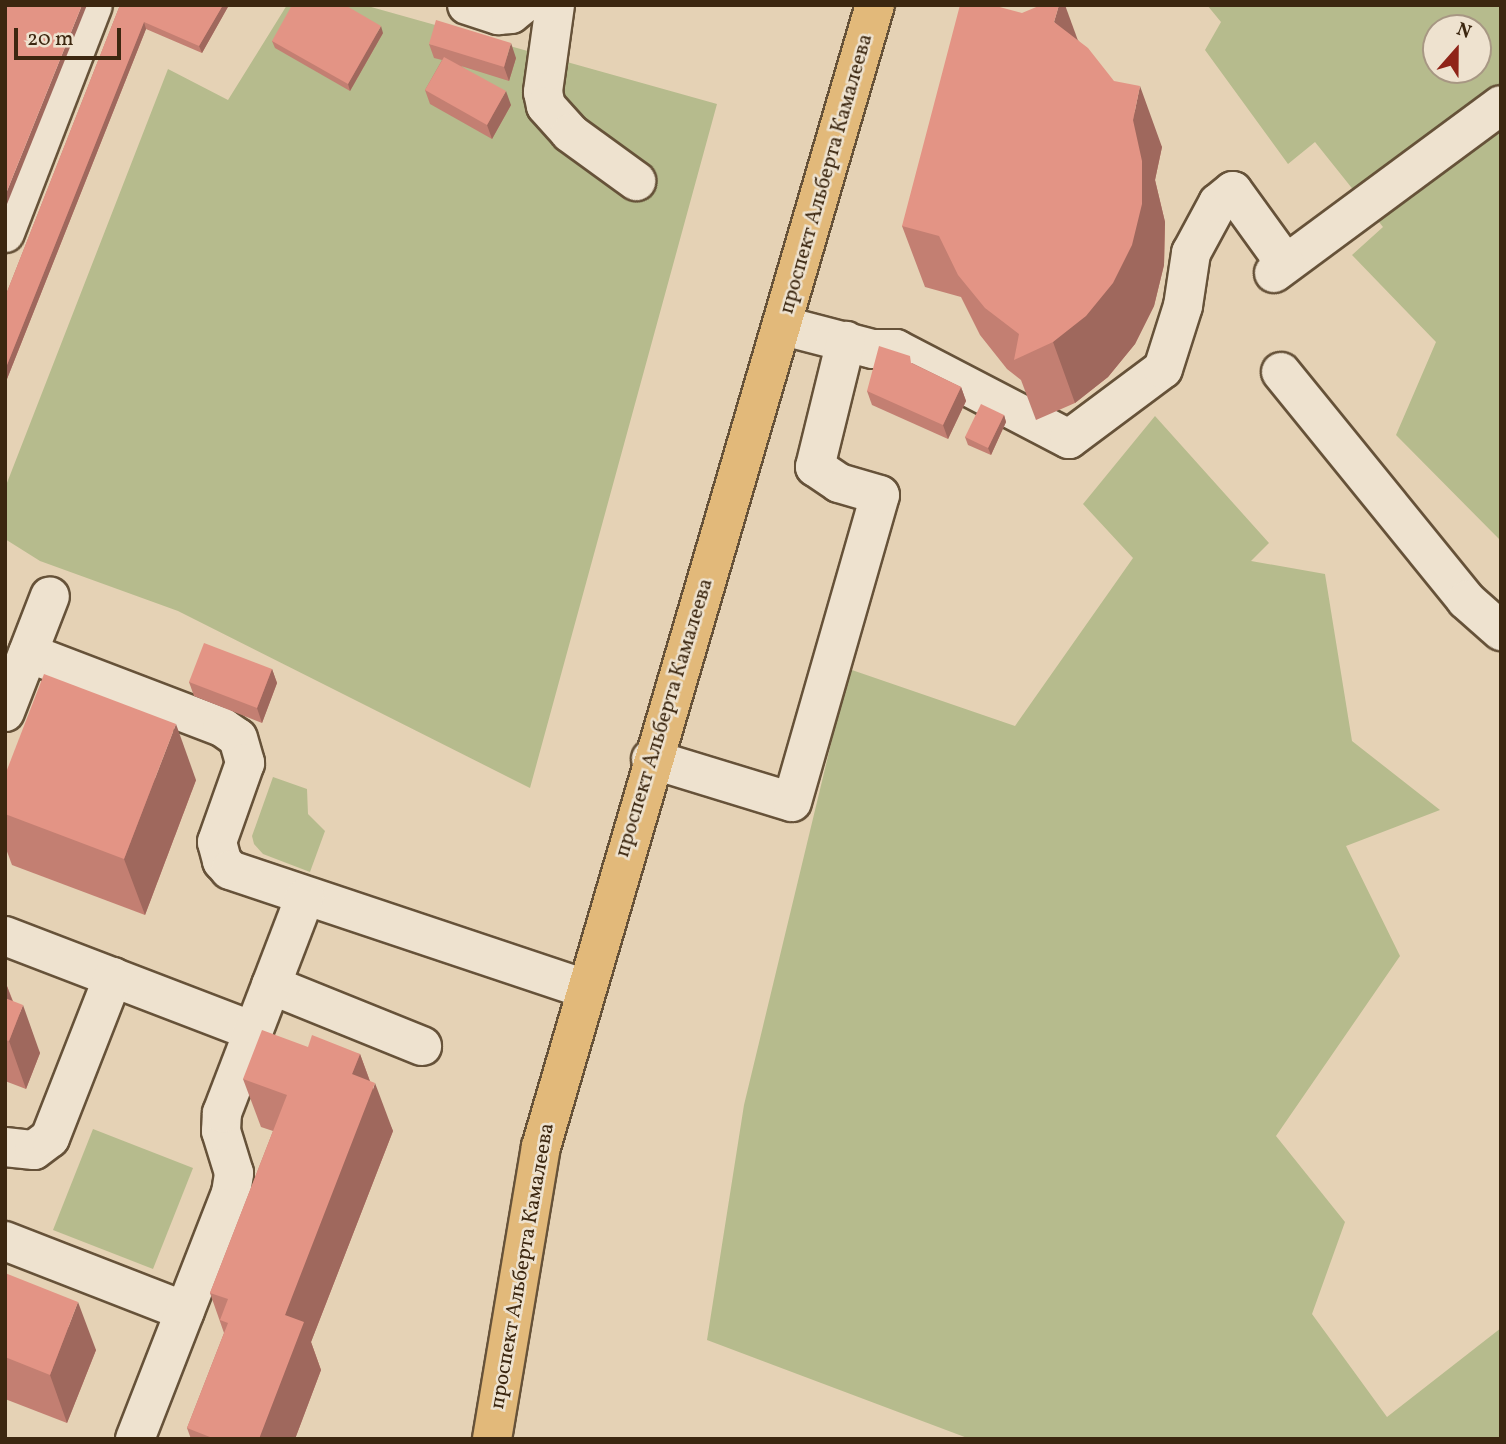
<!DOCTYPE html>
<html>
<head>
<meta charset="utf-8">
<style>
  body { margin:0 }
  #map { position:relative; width:1506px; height:1444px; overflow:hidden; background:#e5d2b5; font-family:Vollkorn,serif }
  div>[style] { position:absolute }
  .green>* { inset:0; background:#b6bb8d }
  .roads { filter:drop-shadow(2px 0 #665239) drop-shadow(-2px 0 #665239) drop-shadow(0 2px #665239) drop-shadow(0 -2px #665239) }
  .minor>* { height:38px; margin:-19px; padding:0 19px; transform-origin:19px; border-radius:19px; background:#eee2cf }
  .major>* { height:38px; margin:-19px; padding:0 19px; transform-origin:19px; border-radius:19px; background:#e2b97a }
  .wall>* { inset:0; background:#c37f72 }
  .shaded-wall>* { inset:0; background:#9f685d }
  .building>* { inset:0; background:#e39485 }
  span { translate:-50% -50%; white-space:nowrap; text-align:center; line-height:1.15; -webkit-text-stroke:5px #eee2cf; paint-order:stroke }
  .street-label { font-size:21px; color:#3c2710 }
  .frame { position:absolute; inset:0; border:7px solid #3c2710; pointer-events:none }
  .north { position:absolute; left:1422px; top:14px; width:70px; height:70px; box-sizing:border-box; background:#eee2cf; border:2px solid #a79783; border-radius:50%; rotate:21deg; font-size:19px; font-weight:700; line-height:28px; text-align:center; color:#3c2710 }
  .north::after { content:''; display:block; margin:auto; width:24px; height:32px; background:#8f2418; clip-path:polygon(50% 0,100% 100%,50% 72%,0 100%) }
  .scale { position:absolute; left:14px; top:28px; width:107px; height:32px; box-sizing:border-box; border:4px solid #3c2710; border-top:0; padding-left:9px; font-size:21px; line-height:24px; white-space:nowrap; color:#3c2710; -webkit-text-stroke:5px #eee2cf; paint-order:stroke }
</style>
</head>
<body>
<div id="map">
  <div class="green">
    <i style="clip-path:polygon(287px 5px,364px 5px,717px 104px,530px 788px,178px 611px,40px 561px,5px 539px,5px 488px,168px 69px,228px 100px)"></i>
    <i style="clip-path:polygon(evenodd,1207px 5px,1501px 5px,1501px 541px,1396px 435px,1436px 342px,1352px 255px,1383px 227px,1315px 142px,1288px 164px,1205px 50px,1221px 22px,1207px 5px,1436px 28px,1478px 28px,1478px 70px,1436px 70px,1436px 28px)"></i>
    <i style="clip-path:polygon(1155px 416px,1269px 543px,1251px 561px,1325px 574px,1352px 741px,1440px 810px,1346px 846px,1400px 956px,1276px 1136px,1345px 1222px,1312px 1314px,1387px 1417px,1501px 1328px,1501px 1439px,970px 1439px,707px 1340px,744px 1105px,849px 669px,1015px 726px,1133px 558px,1083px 504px)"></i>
    <i style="clip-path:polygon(273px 777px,307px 789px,308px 814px,325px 831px,310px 872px,263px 854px,254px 844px,252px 836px)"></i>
    <i style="clip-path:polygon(93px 1129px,193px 1168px,153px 1269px,53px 1230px)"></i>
  </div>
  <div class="roads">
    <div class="minor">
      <i style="left:467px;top:5px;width:33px;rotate:18deg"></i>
      <i style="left:498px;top:15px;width:13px;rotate:-4deg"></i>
      <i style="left:511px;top:14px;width:14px;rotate:-39deg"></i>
      <i style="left:555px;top:5px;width:88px;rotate:97.9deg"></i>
      <i style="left:543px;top:92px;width:14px;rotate:78deg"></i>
      <i style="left:546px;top:106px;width:36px;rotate:48deg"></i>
      <i style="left:570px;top:133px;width:82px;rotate:36deg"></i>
      <i style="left:5px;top:233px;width:244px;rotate:-68.9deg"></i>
      <i style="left:1274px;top:273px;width:282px;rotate:-36.5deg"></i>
      <i style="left:784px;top:326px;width:92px;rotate:14.5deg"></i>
      <i style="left:873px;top:349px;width:23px"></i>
      <i style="left:896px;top:349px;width:195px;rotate:27.5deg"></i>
      <i style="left:1069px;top:439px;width:117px;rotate:-36.7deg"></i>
      <i style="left:1163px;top:369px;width:66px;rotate:-72.4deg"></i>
      <i style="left:1183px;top:306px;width:54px;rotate:-81.4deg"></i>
      <i style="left:1191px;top:253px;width:57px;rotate:-61.6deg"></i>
      <i style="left:1218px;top:203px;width:19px;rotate:-39deg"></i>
      <i style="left:1233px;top:191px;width:89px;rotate:54.2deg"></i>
      <i style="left:1281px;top:372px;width:294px;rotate:50.9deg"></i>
      <i style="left:1466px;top:600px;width:47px;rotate:41.5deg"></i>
      <i style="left:28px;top:653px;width:208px;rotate:20.9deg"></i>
      <i style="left:222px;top:727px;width:19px;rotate:35deg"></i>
      <i style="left:238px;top:738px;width:26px;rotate:74deg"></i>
      <i style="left:245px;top:763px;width:84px;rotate:109.5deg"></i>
      <i style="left:217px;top:842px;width:20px;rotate:75deg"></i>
      <i style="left:222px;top:861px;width:12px;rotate:48deg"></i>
      <i style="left:230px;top:870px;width:374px;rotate:18.5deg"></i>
      <i style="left:5px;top:712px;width:124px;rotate:-68.8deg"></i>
      <i style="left:651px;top:759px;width:147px;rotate:17deg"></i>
      <i style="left:792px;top:802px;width:319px;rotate:-74deg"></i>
      <i style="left:880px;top:495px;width:43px;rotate:-163.7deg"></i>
      <i style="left:839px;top:483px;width:29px;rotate:-146deg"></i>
      <i style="left:815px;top:467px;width:130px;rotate:-76.2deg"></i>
      <i style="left:5px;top:936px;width:266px;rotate:21deg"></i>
      <i style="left:271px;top:985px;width:163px;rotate:22deg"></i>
      <i style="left:5px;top:1147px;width:29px;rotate:6deg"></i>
      <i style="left:34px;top:1150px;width:20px;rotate:-37deg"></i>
      <i style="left:50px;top:1138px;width:173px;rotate:-68.6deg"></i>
      <i style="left:5px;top:1241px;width:193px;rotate:21.3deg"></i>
      <i style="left:135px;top:1439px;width:264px;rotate:-68.7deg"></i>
      <i style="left:231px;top:1193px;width:20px;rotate:-81deg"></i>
      <i style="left:234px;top:1173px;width:44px;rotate:-107.2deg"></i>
      <i style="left:221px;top:1131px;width:18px;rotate:-87deg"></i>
      <i style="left:222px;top:1113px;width:231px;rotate:-69deg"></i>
    </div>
    <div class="major">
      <i style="left:492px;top:1439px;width:296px;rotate:-80.5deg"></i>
      <i style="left:541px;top:1147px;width:1190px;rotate:-73.7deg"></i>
    </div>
  </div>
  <div class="wall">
    <i style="clip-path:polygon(120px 5px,229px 5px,202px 53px,146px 29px,5px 384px,5px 297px)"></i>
    <i style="clip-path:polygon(383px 33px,350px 91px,275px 48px,272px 41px)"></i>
    <i style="clip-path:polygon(1078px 40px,1162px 147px,1155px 180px,1165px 222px,1164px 265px,1154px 306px,1135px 344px,1108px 377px,1075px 403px,1036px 420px,1021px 380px,1007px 369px,980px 335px,961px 297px,925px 287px,902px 226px)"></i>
    <i style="clip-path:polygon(429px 44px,516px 58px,509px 81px,461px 66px,511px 105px,492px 139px,430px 104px,425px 90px,442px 60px,434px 58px)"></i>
    <i style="clip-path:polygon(912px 363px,961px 387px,966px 401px,948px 439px,872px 405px,867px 391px)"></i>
    <i style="clip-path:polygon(1004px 415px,1006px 422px,991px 455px,968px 445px,965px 437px)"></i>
    <i style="clip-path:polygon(272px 669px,277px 683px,262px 723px,194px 696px,189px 682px)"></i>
    <i style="clip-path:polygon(5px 775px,196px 780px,145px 915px,12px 865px,5px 846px)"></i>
    <i style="clip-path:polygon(5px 981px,13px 1001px,40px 1053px,26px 1089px,5px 1081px)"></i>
    <i style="clip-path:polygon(308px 1047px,360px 1054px,370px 1081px,393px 1131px,311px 1342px,321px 1370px,295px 1439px,191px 1439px,187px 1428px,224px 1333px,210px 1293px,273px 1131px,261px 1127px,243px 1079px)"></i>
    <i style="clip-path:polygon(5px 1273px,96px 1350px,67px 1423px,5px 1399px)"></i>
  </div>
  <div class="shaded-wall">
    <i style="clip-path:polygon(82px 5px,87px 5px,5px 209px,5px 196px)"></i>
    <i style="clip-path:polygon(223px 5px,229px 5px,202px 53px,199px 46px)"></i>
    <i style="clip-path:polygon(1059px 5px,1065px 5px,1084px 57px,1054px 22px)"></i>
    <i style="clip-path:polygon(144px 22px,146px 29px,5px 384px,5px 370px)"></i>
    <i style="clip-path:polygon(381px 26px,383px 33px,350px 91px,348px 84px)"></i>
    <i style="clip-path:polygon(511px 43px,516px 58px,509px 81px,504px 67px)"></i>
    <i style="clip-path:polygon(1140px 86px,1162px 147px,1155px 180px,1165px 222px,1164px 265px,1154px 306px,1135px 344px,1108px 377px,1075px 403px,1053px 342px,1133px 120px)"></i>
    <i style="clip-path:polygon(506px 91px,511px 105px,492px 139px,487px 125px)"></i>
    <i style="clip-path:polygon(961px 387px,966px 401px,948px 439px,943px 425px)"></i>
    <i style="clip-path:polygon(1004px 415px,1006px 422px,991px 455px,988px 448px)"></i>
    <i style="clip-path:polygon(272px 669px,277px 683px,262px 723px,257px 708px)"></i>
    <i style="clip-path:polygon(176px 724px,196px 780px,145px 915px,124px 859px)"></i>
    <i style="clip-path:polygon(5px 981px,18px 1016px,5px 1033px)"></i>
    <i style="clip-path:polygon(23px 1005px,40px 1053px,26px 1089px,9px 1041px)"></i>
    <i style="clip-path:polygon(360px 1054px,373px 1090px,375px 1083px,393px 1131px,311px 1342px,321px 1370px,295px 1439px,259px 1439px,285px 1315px,352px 1074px)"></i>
    <i style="clip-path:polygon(78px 1302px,96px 1350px,67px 1423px,50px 1375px)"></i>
  </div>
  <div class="building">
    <i style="clip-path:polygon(5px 5px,82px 5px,5px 196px)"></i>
    <i style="clip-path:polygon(120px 5px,223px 5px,199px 46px,144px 22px,5px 370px,5px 297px)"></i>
    <i style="clip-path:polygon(292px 5px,345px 5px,381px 26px,348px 84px,272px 41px)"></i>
    <i style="clip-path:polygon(960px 5px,992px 5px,1022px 13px,1041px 5px,1059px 5px,1054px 22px,1088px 48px,1114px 81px,1140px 86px,1133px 120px,1142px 161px,1142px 204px,1132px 245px,1113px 283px,1086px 316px,1053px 342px,1014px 360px,1019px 334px,985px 308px,958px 275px,939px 236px,902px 226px)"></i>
    <i style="clip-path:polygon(436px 20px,511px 43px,504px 67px,429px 44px)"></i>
    <i style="clip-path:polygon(444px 57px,506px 91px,487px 125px,425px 90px)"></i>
    <i style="clip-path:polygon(879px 346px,910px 356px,911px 363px,961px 387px,943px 425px,867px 391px)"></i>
    <i style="clip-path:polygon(981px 404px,1004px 415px,988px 448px,965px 437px)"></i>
    <i style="clip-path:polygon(204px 643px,272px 669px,257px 708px,189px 682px)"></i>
    <i style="clip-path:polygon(44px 674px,176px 724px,124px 859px,5px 814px,5px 775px)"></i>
    <i style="clip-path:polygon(5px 998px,23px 1005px,9px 1041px,5px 1040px)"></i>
    <i style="clip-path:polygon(262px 1030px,308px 1047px,312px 1035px,360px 1054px,352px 1074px,375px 1083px,285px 1315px,304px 1322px,259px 1439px,215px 1439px,187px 1428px,228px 1323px,220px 1320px,228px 1299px,210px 1293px,287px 1095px,243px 1079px)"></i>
    <i style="clip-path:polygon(5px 1273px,78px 1302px,50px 1375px,5px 1357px)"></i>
  </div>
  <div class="street-label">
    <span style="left:827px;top:174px;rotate:-74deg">проспект Альберта Камалеева</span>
    <span style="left:665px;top:718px;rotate:-73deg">проспект Альберта Камалеева</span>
    <span style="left:523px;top:1266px;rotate:-80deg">проспект Альберта Камалеева</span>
  </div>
  <div class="frame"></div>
  <div class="north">N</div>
  <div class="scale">20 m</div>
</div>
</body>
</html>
